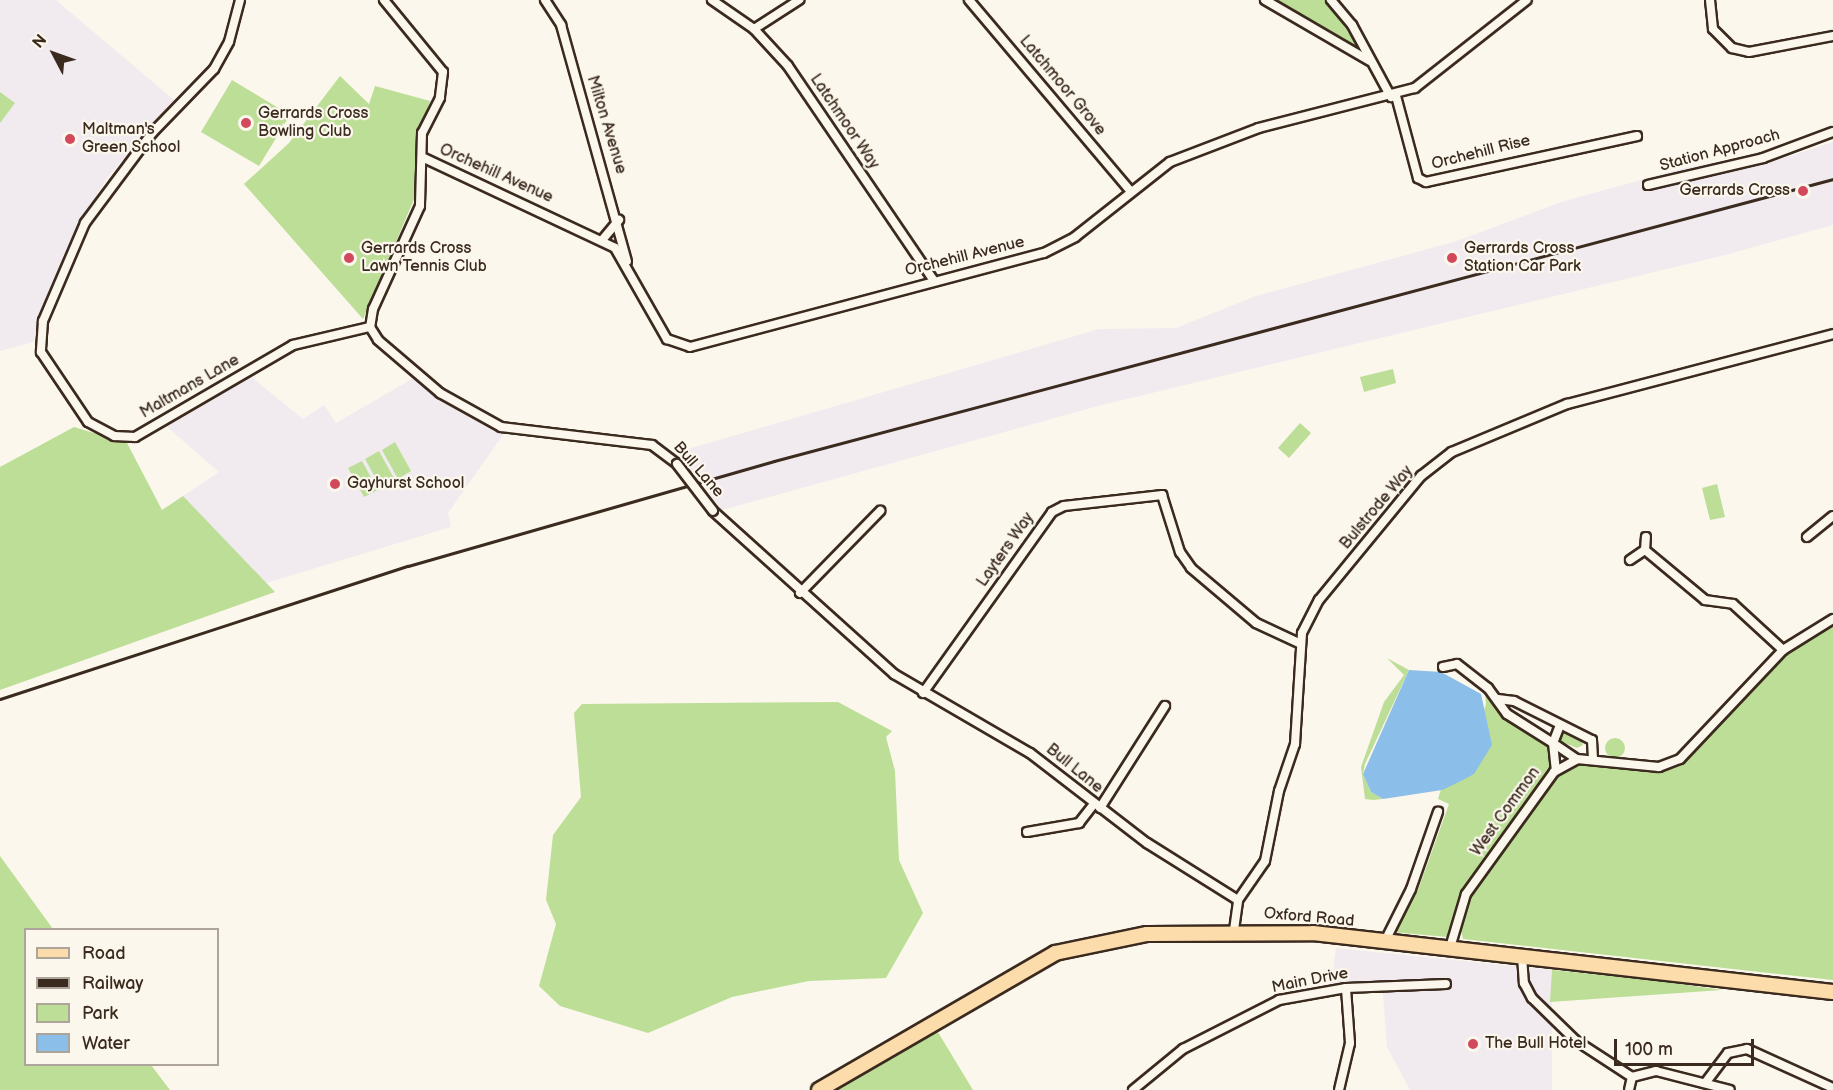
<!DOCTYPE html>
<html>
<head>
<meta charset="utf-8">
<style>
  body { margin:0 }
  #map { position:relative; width:1833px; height:1090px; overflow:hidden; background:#fbf7ec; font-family:"Balsamiq Sans",sans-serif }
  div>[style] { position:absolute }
  .built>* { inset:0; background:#f1ebf0 }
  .green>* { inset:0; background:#bdde97 }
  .round { border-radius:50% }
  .water>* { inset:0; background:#8bbee8 }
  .roads { filter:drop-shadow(2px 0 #3b2a1e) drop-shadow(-2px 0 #3b2a1e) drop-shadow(0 2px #3b2a1e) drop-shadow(0 -2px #3b2a1e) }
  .street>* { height:8px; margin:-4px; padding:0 4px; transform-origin:4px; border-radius:4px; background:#fbf7ec }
  .primary>* { height:14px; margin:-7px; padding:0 7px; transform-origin:7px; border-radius:7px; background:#fddcac }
  .rail>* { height:3px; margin:-1.5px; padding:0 1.5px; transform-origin:1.5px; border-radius:1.5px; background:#3b2a1e }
  .bridges { filter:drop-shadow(2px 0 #3b2a1e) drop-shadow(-2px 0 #3b2a1e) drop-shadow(0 2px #3b2a1e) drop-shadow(0 -2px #3b2a1e) }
  .street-bridge>* { height:8px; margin:-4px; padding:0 4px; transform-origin:4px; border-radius:4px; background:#fbf7ec }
  .dots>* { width:16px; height:16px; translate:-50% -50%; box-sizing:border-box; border:3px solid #fbf7ec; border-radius:50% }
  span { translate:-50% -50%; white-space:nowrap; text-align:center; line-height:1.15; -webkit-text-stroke:4.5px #fbf7ec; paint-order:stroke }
  .street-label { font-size:16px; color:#3b2a1e }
  .poi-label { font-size:16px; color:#3b2a1e }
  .left { translate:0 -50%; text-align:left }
  .right { translate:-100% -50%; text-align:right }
  .legend { position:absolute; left:24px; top:928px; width:195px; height:138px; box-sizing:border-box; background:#fbf7ec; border:2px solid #aea59a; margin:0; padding:8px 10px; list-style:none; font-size:18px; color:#3b2a1e }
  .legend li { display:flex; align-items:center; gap:12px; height:30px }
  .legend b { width:30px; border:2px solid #aea59a }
  .north { position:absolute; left:24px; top:24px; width:60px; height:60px; -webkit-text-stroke:4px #fbf7ec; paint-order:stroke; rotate:311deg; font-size:16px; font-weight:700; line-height:24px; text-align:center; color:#3b2a1e }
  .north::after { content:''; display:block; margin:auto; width:21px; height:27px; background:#3b2a1e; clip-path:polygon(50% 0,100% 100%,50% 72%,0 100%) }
  .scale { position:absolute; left:1614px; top:1039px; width:140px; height:27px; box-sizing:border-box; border:3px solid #3b2a1e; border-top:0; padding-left:8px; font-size:18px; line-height:21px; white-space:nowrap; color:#3b2a1e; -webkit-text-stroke:4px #fbf7ec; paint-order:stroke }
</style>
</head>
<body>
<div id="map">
  <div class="built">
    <i style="clip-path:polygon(0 0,56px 0,174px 100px,107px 178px,85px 214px,64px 254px,33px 342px,0 351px)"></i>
    <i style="clip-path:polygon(1833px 142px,1833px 225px,1725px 255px,1102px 405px,722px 510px,678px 452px,1099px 329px,1176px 328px,1256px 296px,1457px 241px,1561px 202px,1684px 168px,1753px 156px,1760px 166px)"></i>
    <i style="clip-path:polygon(250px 376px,303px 419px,324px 405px,336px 423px,414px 378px,505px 432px,448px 513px,451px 527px,263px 584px,183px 496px,219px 472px,166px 426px)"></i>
    <i style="clip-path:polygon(1336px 948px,1552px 970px,1552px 1090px,1410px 1090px,1387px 1047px,1382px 981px,1331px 985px)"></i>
  </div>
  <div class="green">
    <i style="clip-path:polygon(1275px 0,1326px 0,1357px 45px,1353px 47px)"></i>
    <i style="clip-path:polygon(340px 76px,369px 104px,375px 86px,430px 101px,416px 141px,415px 197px,363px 319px,244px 184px,289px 143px)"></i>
    <i style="clip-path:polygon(232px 80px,290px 115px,259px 166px,201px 132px)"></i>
    <i style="clip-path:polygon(0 92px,15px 103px,0 123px)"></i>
    <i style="clip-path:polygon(1393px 369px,1396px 383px,1364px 392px,1360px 377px)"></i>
    <i style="clip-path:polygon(1300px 423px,1311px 433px,1289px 458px,1278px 448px)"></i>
    <i style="clip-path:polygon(74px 427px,127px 443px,162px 510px,183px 496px,275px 592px,0 690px,0 467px)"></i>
    <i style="clip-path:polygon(395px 442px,411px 471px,398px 479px,382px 450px)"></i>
    <i style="clip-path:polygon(379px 451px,395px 480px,381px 488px,365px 459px)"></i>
    <i style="clip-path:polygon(362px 461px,378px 490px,364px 497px,348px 468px)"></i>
    <i style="clip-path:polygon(1717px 484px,1725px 517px,1710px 520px,1702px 488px)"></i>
    <i style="clip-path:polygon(1833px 623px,1833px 980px,1463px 939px,1460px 926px,1470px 896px,1563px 770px,1578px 763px,1640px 769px,1682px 762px,1763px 673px,1799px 641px)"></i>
    <i style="clip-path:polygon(1387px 658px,1409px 670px,1365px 764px,1363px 774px,1371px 792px,1383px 799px,1373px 800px,1365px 799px,1361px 767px,1384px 702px,1404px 675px)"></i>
    <i style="clip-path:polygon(1485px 691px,1507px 718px,1548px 745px,1550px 770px,1466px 889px,1447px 937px,1392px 932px,1418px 890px,1449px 804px,1438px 799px,1442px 786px,1461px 781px,1486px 704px)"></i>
    <i style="clip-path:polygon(838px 702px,892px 731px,886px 737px,895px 771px,899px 860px,923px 913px,886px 978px,809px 981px,732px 997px,648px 1033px,560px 1006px,539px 986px,556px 924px,546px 900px,553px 835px,581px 797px,574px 713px,582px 704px)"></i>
    <i style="clip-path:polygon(1564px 730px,1580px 737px,1583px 745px,1577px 748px,1560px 741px)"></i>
    <i class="round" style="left:1605px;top:738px;width:20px;height:20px"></i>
    <i style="clip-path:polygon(0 856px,53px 929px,26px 930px,26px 1064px,151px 1065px,170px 1090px,0 1090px)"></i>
    <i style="clip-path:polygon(1552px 970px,1659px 981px,1722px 990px,1550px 1002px)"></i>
    <i style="clip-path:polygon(936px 1029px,973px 1090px,837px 1090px)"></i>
  </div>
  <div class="water">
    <i style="clip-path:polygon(1409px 670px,1441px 672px,1481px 694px,1492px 745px,1474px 774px,1461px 781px,1442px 790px,1383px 799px,1371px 792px,1363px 774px)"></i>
  </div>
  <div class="roads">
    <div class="street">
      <i style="left:240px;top:0;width:43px;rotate:104.7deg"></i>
      <i style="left:229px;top:42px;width:31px;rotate:119deg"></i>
      <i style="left:214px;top:69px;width:89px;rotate:134.1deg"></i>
      <i style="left:152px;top:133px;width:112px;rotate:126.7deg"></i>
      <i style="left:85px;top:223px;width:107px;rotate:113.2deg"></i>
      <i style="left:43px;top:321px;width:31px;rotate:94deg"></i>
      <i style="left:41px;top:352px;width:84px;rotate:56.1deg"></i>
      <i style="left:88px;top:422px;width:30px;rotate:28deg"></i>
      <i style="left:114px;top:436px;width:21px;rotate:3deg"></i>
      <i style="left:135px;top:437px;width:183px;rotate:-30.2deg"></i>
      <i style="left:293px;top:345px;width:79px;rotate:-13.2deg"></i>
      <i style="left:384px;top:0;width:93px;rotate:50.7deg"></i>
      <i style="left:443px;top:72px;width:26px;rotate:97deg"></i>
      <i style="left:440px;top:98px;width:39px;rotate:117deg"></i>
      <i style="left:422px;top:133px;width:73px;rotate:91.6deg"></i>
      <i style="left:420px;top:206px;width:113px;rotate:114.5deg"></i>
      <i style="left:373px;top:309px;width:18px;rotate:99deg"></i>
      <i style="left:370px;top:327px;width:15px;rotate:58deg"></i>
      <i style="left:378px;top:340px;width:82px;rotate:40.5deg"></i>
      <i style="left:440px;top:393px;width:70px;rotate:29.1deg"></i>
      <i style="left:501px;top:427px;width:152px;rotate:6.8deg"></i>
      <i style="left:652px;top:445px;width:31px;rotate:37deg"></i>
      <i style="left:545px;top:0;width:30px;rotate:57deg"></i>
      <i style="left:561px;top:25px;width:245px;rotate:74.4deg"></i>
      <i style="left:712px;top:0;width:51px;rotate:34.6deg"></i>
      <i style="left:754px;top:29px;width:50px;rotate:47.4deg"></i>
      <i style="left:788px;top:66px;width:258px;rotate:55.8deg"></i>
      <i style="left:969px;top:0;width:251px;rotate:49.8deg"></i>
      <i style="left:1265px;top:0;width:121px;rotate:30.2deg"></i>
      <i style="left:1331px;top:0;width:33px;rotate:50deg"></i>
      <i style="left:1352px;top:25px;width:82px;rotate:61.6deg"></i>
      <i style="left:1710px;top:0;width:29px;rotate:84deg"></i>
      <i style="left:1713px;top:29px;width:27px;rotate:45deg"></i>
      <i style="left:1732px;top:48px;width:17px;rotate:13deg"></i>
      <i style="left:1749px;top:52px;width:86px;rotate:-10.8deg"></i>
      <i style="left:754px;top:29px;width:54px;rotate:-32.8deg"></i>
      <i style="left:1396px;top:96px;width:85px;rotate:75deg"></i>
      <i style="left:1418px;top:178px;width:9px;rotate:27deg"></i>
      <i style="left:1426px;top:182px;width:216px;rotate:-12.3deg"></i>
      <i style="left:422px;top:157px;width:213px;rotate:25.2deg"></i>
      <i style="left:615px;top:248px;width:105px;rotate:60.3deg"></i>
      <i style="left:667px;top:339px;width:24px;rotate:19deg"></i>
      <i style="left:690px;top:347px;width:366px;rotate:-14.9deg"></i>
      <i style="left:1044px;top:253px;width:35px;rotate:-27deg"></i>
      <i style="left:1075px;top:237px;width:121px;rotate:-38.3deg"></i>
      <i style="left:1170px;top:162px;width:95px;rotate:-20.9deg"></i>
      <i style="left:1259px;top:128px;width:161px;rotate:-14.4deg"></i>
      <i style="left:1415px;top:88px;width:142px;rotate:-38.2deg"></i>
      <i style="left:1648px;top:185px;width:118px;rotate:-13.2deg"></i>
      <i style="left:1763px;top:158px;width:75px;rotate:-20.4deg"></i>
      <i style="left:603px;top:239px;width:25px;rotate:-50deg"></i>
      <i style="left:713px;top:511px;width:244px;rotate:42deg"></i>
      <i style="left:894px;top:674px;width:157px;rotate:30.2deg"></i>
      <i style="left:1030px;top:753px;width:148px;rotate:37.6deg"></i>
      <i style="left:1147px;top:843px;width:107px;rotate:32.1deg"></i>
      <i style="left:1807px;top:537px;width:33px;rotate:-39deg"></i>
      <i style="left:1645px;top:550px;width:13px;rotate:-86deg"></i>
      <i style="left:1630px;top:560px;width:18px;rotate:-34deg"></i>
      <i style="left:1645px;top:550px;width:78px;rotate:39.8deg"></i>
      <i style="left:1705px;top:600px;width:28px;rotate:8deg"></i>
      <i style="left:1733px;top:604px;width:68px;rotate:42.6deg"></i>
      <i style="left:800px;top:593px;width:115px;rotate:-45.7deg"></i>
      <i style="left:1443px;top:667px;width:14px;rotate:-12deg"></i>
      <i style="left:1457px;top:664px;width:39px;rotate:38deg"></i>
      <i style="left:1488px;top:688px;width:32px;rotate:54deg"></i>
      <i style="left:1507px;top:714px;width:54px;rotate:32.2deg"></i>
      <i style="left:1553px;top:743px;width:27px;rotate:84deg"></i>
      <i style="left:923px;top:693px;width:222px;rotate:-54.5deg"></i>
      <i style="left:1052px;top:512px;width:13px;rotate:-27deg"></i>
      <i style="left:1064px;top:506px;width:99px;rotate:-6.4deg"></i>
      <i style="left:1162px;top:495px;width:60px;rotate:72.5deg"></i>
      <i style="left:1180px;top:552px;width:19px;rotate:55deg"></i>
      <i style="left:1191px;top:568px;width:85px;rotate:40.2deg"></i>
      <i style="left:1256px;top:623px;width:47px;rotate:24.9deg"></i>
      <i style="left:1498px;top:699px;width:16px;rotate:7deg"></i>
      <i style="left:1514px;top:701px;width:87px;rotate:26.6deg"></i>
      <i style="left:1592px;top:740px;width:19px;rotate:87deg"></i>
      <i style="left:1560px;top:725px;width:19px;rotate:111deg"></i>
      <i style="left:1553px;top:743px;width:29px;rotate:34deg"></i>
      <i style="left:1100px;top:808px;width:121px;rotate:-57.5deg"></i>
      <i style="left:1027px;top:832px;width:53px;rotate:-9.8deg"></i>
      <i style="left:1079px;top:823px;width:24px;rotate:-52deg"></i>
      <i style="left:1234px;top:930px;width:30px;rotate:-82deg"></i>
      <i style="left:1238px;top:900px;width:47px;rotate:-55.3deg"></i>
      <i style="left:1265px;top:861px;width:71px;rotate:-78.7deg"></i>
      <i style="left:1279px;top:791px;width:50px;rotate:-71.2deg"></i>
      <i style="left:1295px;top:744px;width:111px;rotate:-86.4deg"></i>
      <i style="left:1302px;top:633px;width:37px;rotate:-63deg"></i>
      <i style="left:1319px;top:600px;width:161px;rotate:-50.6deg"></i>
      <i style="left:1421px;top:476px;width:39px;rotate:-38deg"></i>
      <i style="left:1452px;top:452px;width:125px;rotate:-22.7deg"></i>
      <i style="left:1567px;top:404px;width:275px;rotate:-14.7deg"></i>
      <i style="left:1384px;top:943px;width:60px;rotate:-63.4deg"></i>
      <i style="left:1411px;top:889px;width:82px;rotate:-70.7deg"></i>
      <i style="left:1449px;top:951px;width:59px;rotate:-73.4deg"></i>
      <i style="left:1466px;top:894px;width:150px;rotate:-54.2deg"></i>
      <i style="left:1554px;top:772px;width:26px;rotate:-29deg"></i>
      <i style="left:1577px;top:759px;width:82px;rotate:5.6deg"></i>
      <i style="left:1659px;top:767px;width:22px;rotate:-21deg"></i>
      <i style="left:1680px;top:759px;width:150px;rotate:-46.6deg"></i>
      <i style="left:1783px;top:650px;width:59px;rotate:-31.8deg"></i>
      <i style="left:1522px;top:956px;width:27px;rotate:86deg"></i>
      <i style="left:1524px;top:983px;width:17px;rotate:62deg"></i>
      <i style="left:1532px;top:998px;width:60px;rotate:44.3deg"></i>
      <i style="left:1575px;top:1040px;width:68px;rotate:33deg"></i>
      <i style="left:1632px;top:1077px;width:13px;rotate:103deg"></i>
      <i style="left:1632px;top:1077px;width:25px;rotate:-14deg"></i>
      <i style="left:1656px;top:1071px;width:76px;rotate:14.4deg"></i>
      <i style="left:1706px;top:1082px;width:36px;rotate:-53deg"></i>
      <i style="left:1728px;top:1053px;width:19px;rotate:-12deg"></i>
      <i style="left:1747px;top:1049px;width:94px;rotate:24.4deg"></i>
      <i style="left:1133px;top:1090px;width:65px;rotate:-39.4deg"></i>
      <i style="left:1183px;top:1049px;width:108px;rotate:-27deg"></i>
      <i style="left:1279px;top:1000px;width:68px;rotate:-10.2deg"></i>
      <i style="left:1346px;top:988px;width:100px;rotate:-2.3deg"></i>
      <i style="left:1339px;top:1090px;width:48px;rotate:-76.8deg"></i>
      <i style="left:1350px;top:1043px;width:55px;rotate:-94.2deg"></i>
    </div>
    <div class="primary">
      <i style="left:819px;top:1090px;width:273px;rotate:-30.1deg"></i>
      <i style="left:1055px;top:953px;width:94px;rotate:-11.7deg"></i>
      <i style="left:1147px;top:934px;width:166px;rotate:-0.3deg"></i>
      <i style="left:1313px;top:933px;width:523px;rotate:6.47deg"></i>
    </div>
  </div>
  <div class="rail">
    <i style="left:0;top:699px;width:429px;rotate:-18.1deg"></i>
    <i style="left:408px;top:566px;width:381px;rotate:-16deg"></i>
    <i style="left:774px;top:461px;width:1096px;rotate:-14.91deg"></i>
  </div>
  <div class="bridges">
    <div class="street-bridge">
      <i style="left:677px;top:464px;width:59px;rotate:52.5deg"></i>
    </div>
  </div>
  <div class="dots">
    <i style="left:246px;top:123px;background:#d1495b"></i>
    <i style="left:70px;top:139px;background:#d1495b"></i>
    <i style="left:1803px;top:191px;background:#d1495b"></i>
    <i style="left:349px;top:258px;background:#d1495b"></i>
    <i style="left:1452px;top:258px;background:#d1495b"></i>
    <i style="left:335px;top:484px;background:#d1495b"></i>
    <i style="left:1473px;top:1044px;background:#d1495b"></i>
  </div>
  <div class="street-label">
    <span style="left:1062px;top:86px;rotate:50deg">Latchmoor Grove</span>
    <span style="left:844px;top:122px;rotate:56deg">Latchmoor Way</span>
    <span style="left:606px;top:125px;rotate:73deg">Milton Avenue</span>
    <span style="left:1720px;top:151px;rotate:-15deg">Station Approach</span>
    <span style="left:1481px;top:153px;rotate:-14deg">Orchehill Rise</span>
    <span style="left:496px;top:174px;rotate:24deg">Orchehill Avenue</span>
    <span style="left:965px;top:257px;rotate:-14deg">Orchehill Avenue</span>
    <span style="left:190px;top:387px;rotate:-30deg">Maltmans Lane</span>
    <span style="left:698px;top:470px;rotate:49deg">Bull Lane</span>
    <span style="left:1377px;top:508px;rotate:-50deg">Bulstrode Way</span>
    <span style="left:1006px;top:550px;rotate:-55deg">Layters Way</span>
    <span style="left:1074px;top:769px;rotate:39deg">Bull Lane</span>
    <span style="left:1506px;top:812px;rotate:-54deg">West Common</span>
    <span style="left:1309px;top:918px;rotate:5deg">Oxford Road</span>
    <span style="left:1310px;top:981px;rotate:-11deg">Main Drive</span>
  </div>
  <div class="poi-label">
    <span class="left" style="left:258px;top:123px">Gerrards Cross<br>Bowling Club</span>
    <span class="left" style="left:82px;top:139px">Maltman's<br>Green School</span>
    <span class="right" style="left:1790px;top:191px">Gerrards Cross</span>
    <span class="left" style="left:361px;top:258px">Gerrards Cross<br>Lawn Tennis Club</span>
    <span class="left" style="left:1464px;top:258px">Gerrards Cross<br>Station Car Park</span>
    <span class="left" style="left:347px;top:484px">Gayhurst School</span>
    <span class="left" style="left:1485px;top:1044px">The Bull Hotel</span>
  </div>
  <ul class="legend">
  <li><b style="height:8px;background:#fddcac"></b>Road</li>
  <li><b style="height:8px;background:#3b2a1e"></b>Railway</li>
  <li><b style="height:16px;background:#bdde97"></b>Park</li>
  <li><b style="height:16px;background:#8bbee8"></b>Water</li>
  </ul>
  <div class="north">N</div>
  <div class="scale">100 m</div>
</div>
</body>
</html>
